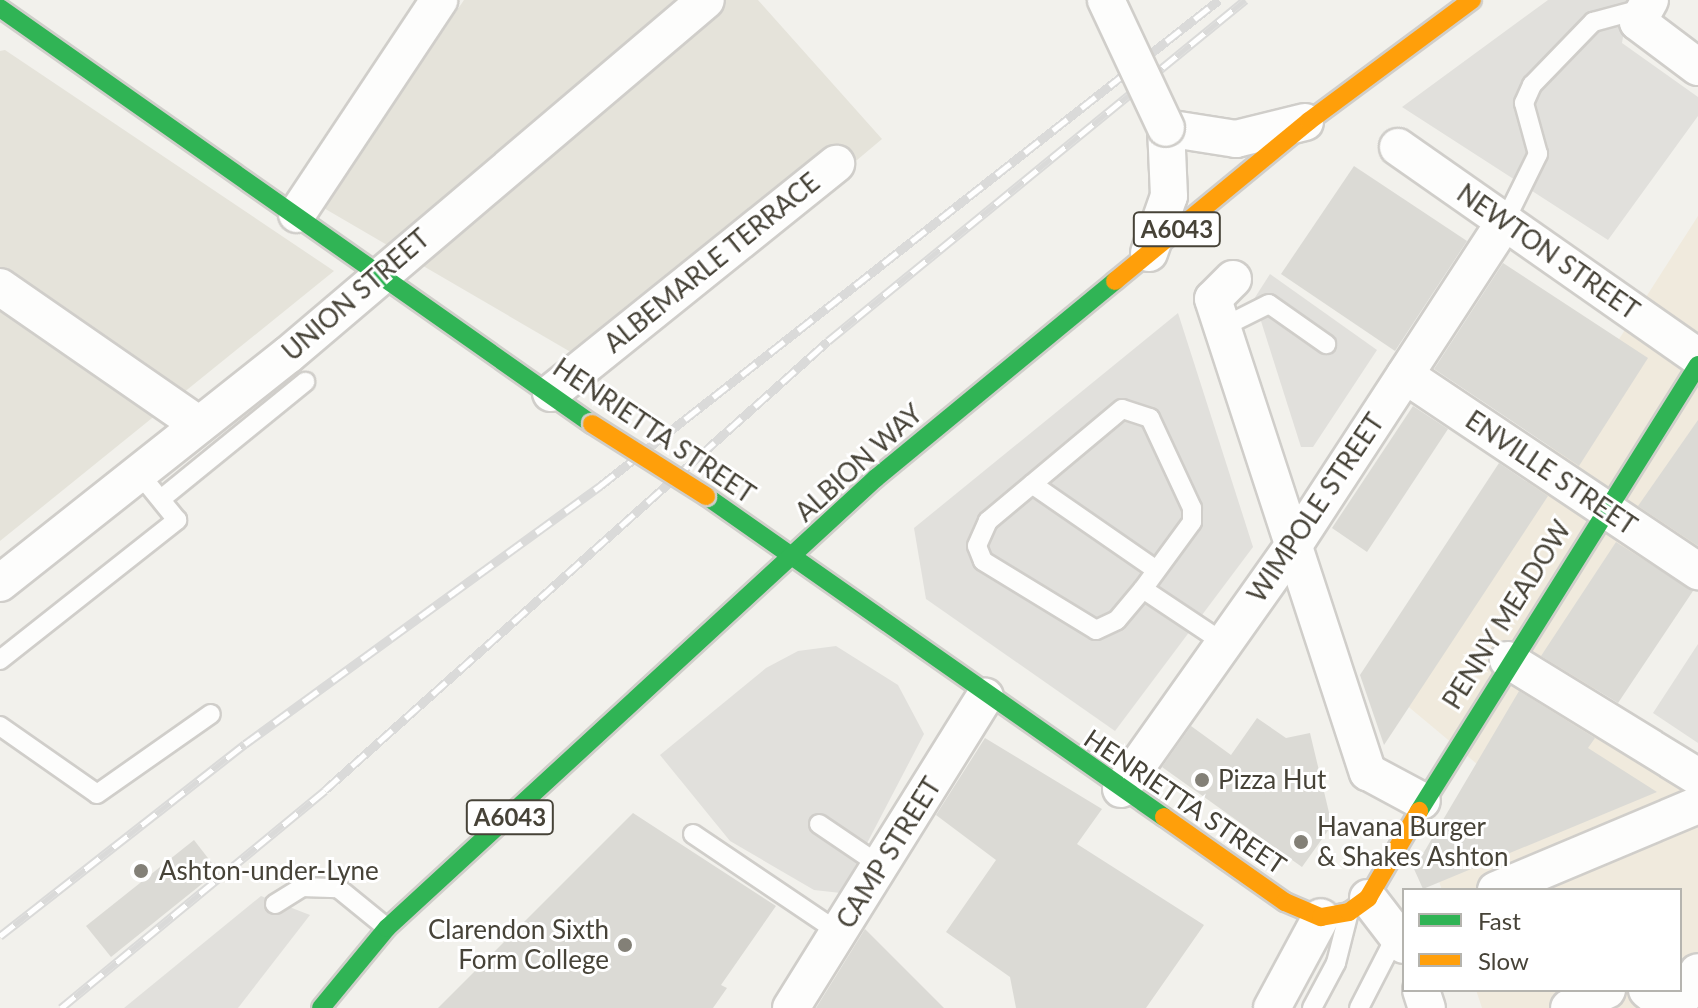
<!DOCTYPE html>
<html>
<head>
<meta charset="utf-8">
<style>
  body { margin:0 }
  #map { position:relative; width:1698px; height:1008px; overflow:hidden; background:#f2f1ec; font-family:Lato,sans-serif }
  div>[style] { position:absolute }
  .residential>* { inset:0; background:#e5e3da }
  .commercial>* { inset:0; background:#f0eadd }
  .parking>* { inset:0; background:#e1e0dc }
  .building>* { inset:0; background:#dbdad5 }
  .roads { filter:drop-shadow(2px 0 #d0ceca) drop-shadow(-2px 0 #d0ceca) drop-shadow(0 2px #d0ceca) drop-shadow(0 -2px #d0ceca) }
  .lane>* { height:18px; margin:-9px; padding:0 9px; transform-origin:9px; border-radius:9px; background:#fdfdfc }
  .street>* { height:36px; margin:-18px; padding:0 18px; transform-origin:18px; border-radius:18px; background:#fdfdfc }
  .fast>* { height:18px; margin:-9px; padding:0 9px; transform-origin:9px; border-radius:9px; background:#30b455 }
  .slow>* { height:18px; margin:-9px; padding:0 9px; transform-origin:9px; border-radius:9px; background:#ff9f0a }
  .rail>* { height:9px; margin-top:-4.5px; transform-origin:0; background:repeating-linear-gradient(90deg,#fff 0 18px,#dadad9 0 36px); box-sizing:border-box; border-block:2px solid #dadad9 }
  .bridges { filter:drop-shadow(2px 0 #d0ceca) drop-shadow(-2px 0 #d0ceca) drop-shadow(0 2px #d0ceca) drop-shadow(0 -2px #d0ceca) }
  .street-bridge>* { height:36px; margin:-18px; padding:0 18px; transform-origin:18px; border-radius:18px; background:#fdfdfc }
  .slow-bridge>* { height:18px; margin:-9px; padding:0 9px; transform-origin:9px; border-radius:9px; background:#ff9f0a }
  .dots>* { width:22px; height:22px; translate:-50% -50%; box-sizing:border-box; border:4px solid #fff; border-radius:50% }
  span { translate:-50% -50%; white-space:nowrap; text-align:center; line-height:1.15; -webkit-text-stroke:6px #fff; paint-order:stroke }
  .shield-label span { padding:2px 6px; background:#fff; border:2px solid; border-radius:6px; -webkit-text-stroke-width:0 }
  .shield-label { font-size:24px; color:#474338; font-weight:700 }
  .street-label { font-size:26px; color:#474338 }
  .poi-label { font-size:26px; color:#474338 }
  .left { translate:0 -50%; text-align:left }
  .right { translate:-100% -50%; text-align:right }
  .legend { position:absolute; left:1402px; top:888px; width:280px; height:104px; box-sizing:border-box; background:#fff; border:2px solid #b5b4af; margin:0; padding:10px 14px; list-style:none; font-size:24px; color:#474338 }
  .legend li { display:flex; align-items:center; gap:16px; height:40px }
  .legend b { width:40px; border:2px solid #b5b4af }
</style>
</head>
<body>
<div id="map">
  <div class="residential">
    <i style="clip-path:polygon(464px 0,758px 0,882px 139px,605px 372px,322px 207px)"></i>
    <i style="clip-path:polygon(5px 50px,334px 271px,0 541px,0 51px)"></i>
  </div>
  <div class="commercial">
    <i style="clip-path:polygon(1698px 216px,1698px 542px,1594px 691px,1682px 746px,1698px 787px,1698px 1008px,1482px 1008px,1476px 990px,1680px 990px,1680px 890px,1442px 890px,1428px 850px,1477px 764px,1392px 693px)"></i>
  </div>
  <div class="parking">
    <i style="clip-path:polygon(1548px 0,1629px 0,1622px 43px,1698px 97px,1698px 116px,1608px 240px,1402px 107px)"></i>
    <i style="clip-path:polygon(1270px 274px,1377px 350px,1313px 447px,1301px 447px,1254px 299px)"></i>
    <i style="clip-path:polygon(1178px 313px,1253px 547px,1115px 731px,926px 599px,914px 528px)"></i>
    <i style="clip-path:polygon(1698px 644px,1698px 743px,1653px 713px)"></i>
    <i style="clip-path:polygon(836px 646px,898px 685px,924px 734px,841px 893px,814px 890px,730px 841px,660px 755px,766px 668px,798px 651px)"></i>
    <i style="clip-path:polygon(261px 896px,310px 915px,238px 1008px,124px 1008px)"></i>
  </div>
  <div class="building">
    <i style="clip-path:polygon(1354px 166px,1467px 241px,1395px 351px,1281px 274px)"></i>
    <i style="clip-path:polygon(1503px 263px,1648px 358px,1579px 466px,1434px 369px)"></i>
    <i style="clip-path:polygon(1413px 406px,1448px 429px,1367px 552px,1332px 528px)"></i>
    <i style="clip-path:polygon(1698px 420px,1698px 546px,1638px 506px)"></i>
    <i style="clip-path:polygon(1499px 463px,1548px 496px,1384px 745px,1360px 675px)"></i>
    <i style="clip-path:polygon(1616px 542px,1693px 591px,1618px 703px,1541px 656px)"></i>
    <i style="clip-path:polygon(1519px 691px,1595px 738px,1588px 748px,1657px 792px,1423px 889px,1414px 869px)"></i>
    <i style="clip-path:polygon(1257px 718px,1286px 738px,1310px 733px,1332px 825px,1302px 867px,1162px 767px,1191px 726px,1231px 755px)"></i>
    <i style="clip-path:polygon(985px 738px,1102px 809px,1077px 844px,1204px 925px,1146px 1008px,1016px 1008px,1010px 977px,946px 932px,996px 860px,936px 815px)"></i>
    <i style="clip-path:polygon(633px 813px,776px 906px,721px 985px,727px 988px,713px 1008px,438px 1008px)"></i>
    <i style="clip-path:polygon(194px 840px,218px 871px,111px 957px,86px 926px)"></i>
    <i style="clip-path:polygon(865px 929px,944px 1008px,816px 1008px)"></i>
  </div>
  <div class="roads">
    <div class="lane">
      <i style="left:1505px;top:221px;width:75px;rotate:-63.8deg"></i>
      <i style="left:1538px;top:154px;width:53px;rotate:-105.4deg"></i>
      <i style="left:1524px;top:103px;width:20px;rotate:-66deg"></i>
      <i style="left:1532px;top:85px;width:88px;rotate:-45.9deg"></i>
      <i style="left:1593px;top:22px;width:54px;rotate:-15.1deg"></i>
      <i style="left:1223px;top:327px;width:51px;rotate:-26.6deg"></i>
      <i style="left:1269px;top:304px;width:70px;rotate:35.1deg"></i>
      <i style="left:1032px;top:484px;width:151px;rotate:34.7deg"></i>
      <i style="left:161px;top:499px;width:186px;rotate:-39.1deg"></i>
      <i style="left:1143px;top:589px;width:83px;rotate:-53.8deg"></i>
      <i style="left:1192px;top:522px;width:14px;rotate:-90deg"></i>
      <i style="left:1192px;top:508px;width:99px;rotate:-115deg"></i>
      <i style="left:1150px;top:418px;width:29px;rotate:-162deg"></i>
      <i style="left:1122px;top:409px;width:175px;rotate:140.1deg"></i>
      <i style="left:988px;top:521px;width:27px;rotate:114deg"></i>
      <i style="left:977px;top:546px;width:16px;rotate:68deg"></i>
      <i style="left:983px;top:561px;width:132px;rotate:31.4deg"></i>
      <i style="left:1096px;top:630px;width:23px;rotate:-25deg"></i>
      <i style="left:1117px;top:620px;width:40px;rotate:-50deg"></i>
      <i style="left:1143px;top:589px;width:97px;rotate:33.7deg"></i>
      <i style="left:0;top:660px;width:226px;rotate:-38.3deg"></i>
      <i style="left:177px;top:520px;width:62px;rotate:-129.1deg"></i>
      <i style="left:0;top:726px;width:118px;rotate:35deg"></i>
      <i style="left:97px;top:794px;width:139px;rotate:-35.1deg"></i>
      <i style="left:819px;top:824px;width:78px;rotate:34.1deg"></i>
      <i style="left:693px;top:834px;width:177px;rotate:34deg"></i>
      <i style="left:275px;top:904px;width:32px;rotate:-32deg"></i>
      <i style="left:302px;top:887px;width:36px;rotate:2deg"></i>
      <i style="left:338px;top:888px;width:63px;rotate:39.2deg"></i>
      <i style="left:1312px;top:1008px;width:51px;rotate:-61.9deg"></i>
      <i style="left:1336px;top:963px;width:53px;rotate:-75.7deg"></i>
      <i style="left:1359px;top:1008px;width:85px;rotate:-62.8deg"></i>
    </div>
    <div class="street">
      <i style="left:1650px;top:0;width:25px;rotate:119deg"></i>
      <i style="left:1638px;top:22px;width:75px;rotate:36.9deg"></i>
      <i style="left:1398px;top:147px;width:366px;rotate:35deg"></i>
      <i style="left:297px;top:214px;width:257px;rotate:-56.4deg"></i>
      <i style="left:1149px;top:253px;width:60px;rotate:-70.7deg"></i>
      <i style="left:1169px;top:196px;width:68px;rotate:-92.5deg"></i>
      <i style="left:1166px;top:128px;width:71px;rotate:8.9deg"></i>
      <i style="left:1236px;top:139px;width:71px;rotate:-13.8deg"></i>
      <i style="left:1233px;top:279px;width:28px;rotate:135deg"></i>
      <i style="left:1213px;top:299px;width:498px;rotate:71.9deg"></i>
      <i style="left:1368px;top:772px;width:61px;rotate:28.2deg"></i>
      <i style="left:0;top:287px;width:242px;rotate:34.7deg"></i>
      <i style="left:1405px;top:375px;width:353px;rotate:33.8deg"></i>
      <i style="left:551px;top:393px;width:366px;rotate:-38.8deg"></i>
      <i style="left:0;top:583px;width:367px;rotate:-38.4deg"></i>
      <i style="left:288px;top:355px;width:548px;rotate:-40.34deg"></i>
      <i style="left:1508px;top:660px;width:223px;rotate:31.6deg"></i>
      <i style="left:1121px;top:789px;width:303px;rotate:-54.7deg"></i>
      <i style="left:1296px;top:542px;width:383px;rotate:-56.9deg"></i>
      <i style="left:1496px;top:890px;width:219px;rotate:-22.8deg"></i>
      <i style="left:1368px;top:898px;width:59px;rotate:52.5deg"></i>
      <i style="left:1421px;top:990px;width:19px;rotate:72deg"></i>
      <i style="left:1647px;top:990px;width:28px;rotate:39deg"></i>
      <i style="left:791px;top:1008px;width:367px;rotate:-58.1deg"></i>
      <i style="left:1272px;top:1008px;width:103px;rotate:-61.7deg"></i>
      <i style="left:1569px;top:1008px;width:42px;rotate:-25.3deg"></i>
      <i style="left:1676px;top:1008px;width:42px;rotate:-58.6deg"></i>
    </div>
    <div class="fast">
      <i style="left:0;top:8px;width:724px;rotate:35.1deg"></i>
      <i style="left:706px;top:496px;width:559px;rotate:35.03deg"></i>
      <i style="left:1419px;top:811px;width:526px;rotate:-57.97deg"></i>
      <i style="left:321px;top:1008px;width:104px;rotate:-50.5deg"></i>
      <i style="left:387px;top:928px;width:665px;rotate:-42.62deg"></i>
      <i style="left:876px;top:478px;width:310px;rotate:-39.5deg"></i>
    </div>
    <div class="slow">
      <i style="left:1115px;top:281px;width:251px;rotate:-39.5deg"></i>
      <i style="left:1309px;top:121px;width:203px;rotate:-36.6deg"></i>
      <i style="left:1164px;top:817px;width:148px;rotate:35.1deg"></i>
      <i style="left:1285px;top:902px;width:39px;rotate:23deg"></i>
      <i style="left:1321px;top:917px;width:28px;rotate:-10deg"></i>
      <i style="left:1349px;top:912px;width:24px;rotate:-36deg"></i>
      <i style="left:1368px;top:898px;width:101px;rotate:-59.6deg"></i>
    </div>
  </div>
  <div class="rail">
    <i style="left:0;top:936px;width:311px;rotate:-38.1deg"></i>
    <i style="left:245px;top:744px;width:439px;rotate:-36deg"></i>
    <i style="left:600px;top:486px;width:787px;rotate:-38.14deg"></i>
    <i style="left:61px;top:1008px;width:342px;rotate:-39.5deg"></i>
    <i style="left:325px;top:790px;width:674px;rotate:-41.75deg"></i>
    <i style="left:828px;top:341px;width:539px;rotate:-39.27deg"></i>
  </div>
  <div class="bridges">
    <div class="street-bridge">
      <i style="left:1106px;top:0;width:141px;rotate:64.9deg"></i>
    </div>
    <div class="slow-bridge">
      <i style="left:592px;top:424px;width:135px;rotate:32.3deg"></i>
    </div>
  </div>
  <div class="dots">
    <i style="left:1202px;top:780px;background:#838077"></i>
    <i style="left:1301px;top:842px;background:#838077"></i>
    <i style="left:141px;top:871px;background:#838077"></i>
    <i style="left:625px;top:945px;background:#838077"></i>
  </div>
  <div class="shield-label">
    <span style="left:1177px;top:229px">A6043</span>
    <span style="left:510px;top:817px">A6043</span>
  </div>
  <div class="street-label">
    <span style="left:1548px;top:252px;rotate:35deg">NEWTON STREET</span>
    <span style="left:712px;top:263px;rotate:-39deg">ALBEMARLE TERRACE</span>
    <span style="left:356px;top:295px;rotate:-41deg">UNION STREET</span>
    <span style="left:654px;top:431px;rotate:34deg">HENRIETTA STREET</span>
    <span style="left:859px;top:463px;rotate:-42deg">ALBION WAY</span>
    <span style="left:1551px;top:473px;rotate:34deg">ENVILLE STREET</span>
    <span style="left:1316px;top:508px;rotate:-56deg">WIMPOLE STREET</span>
    <span style="left:1507px;top:615px;rotate:-58deg">PENNY MEADOW</span>
    <span style="left:1185px;top:802px;rotate:34deg">HENRIETTA STREET</span>
    <span style="left:889px;top:853px;rotate:-58deg">CAMP STREET</span>
  </div>
  <div class="poi-label">
    <span class="left" style="left:1218px;top:780px">Pizza Hut</span>
    <span class="left" style="left:1317px;top:842px">Havana Burger<br>&amp; Shakes Ashton</span>
    <span class="left" style="left:159px;top:871px">Ashton-under-Lyne</span>
    <span class="right" style="left:609px;top:945px">Clarendon Sixth<br>Form College</span>
  </div>
  <ul class="legend">
  <li><b style="height:10px;background:#30b455"></b>Fast</li>
  <li><b style="height:10px;background:#ff9f0a"></b>Slow</li>
  </ul>
</div>
</body>
</html>
